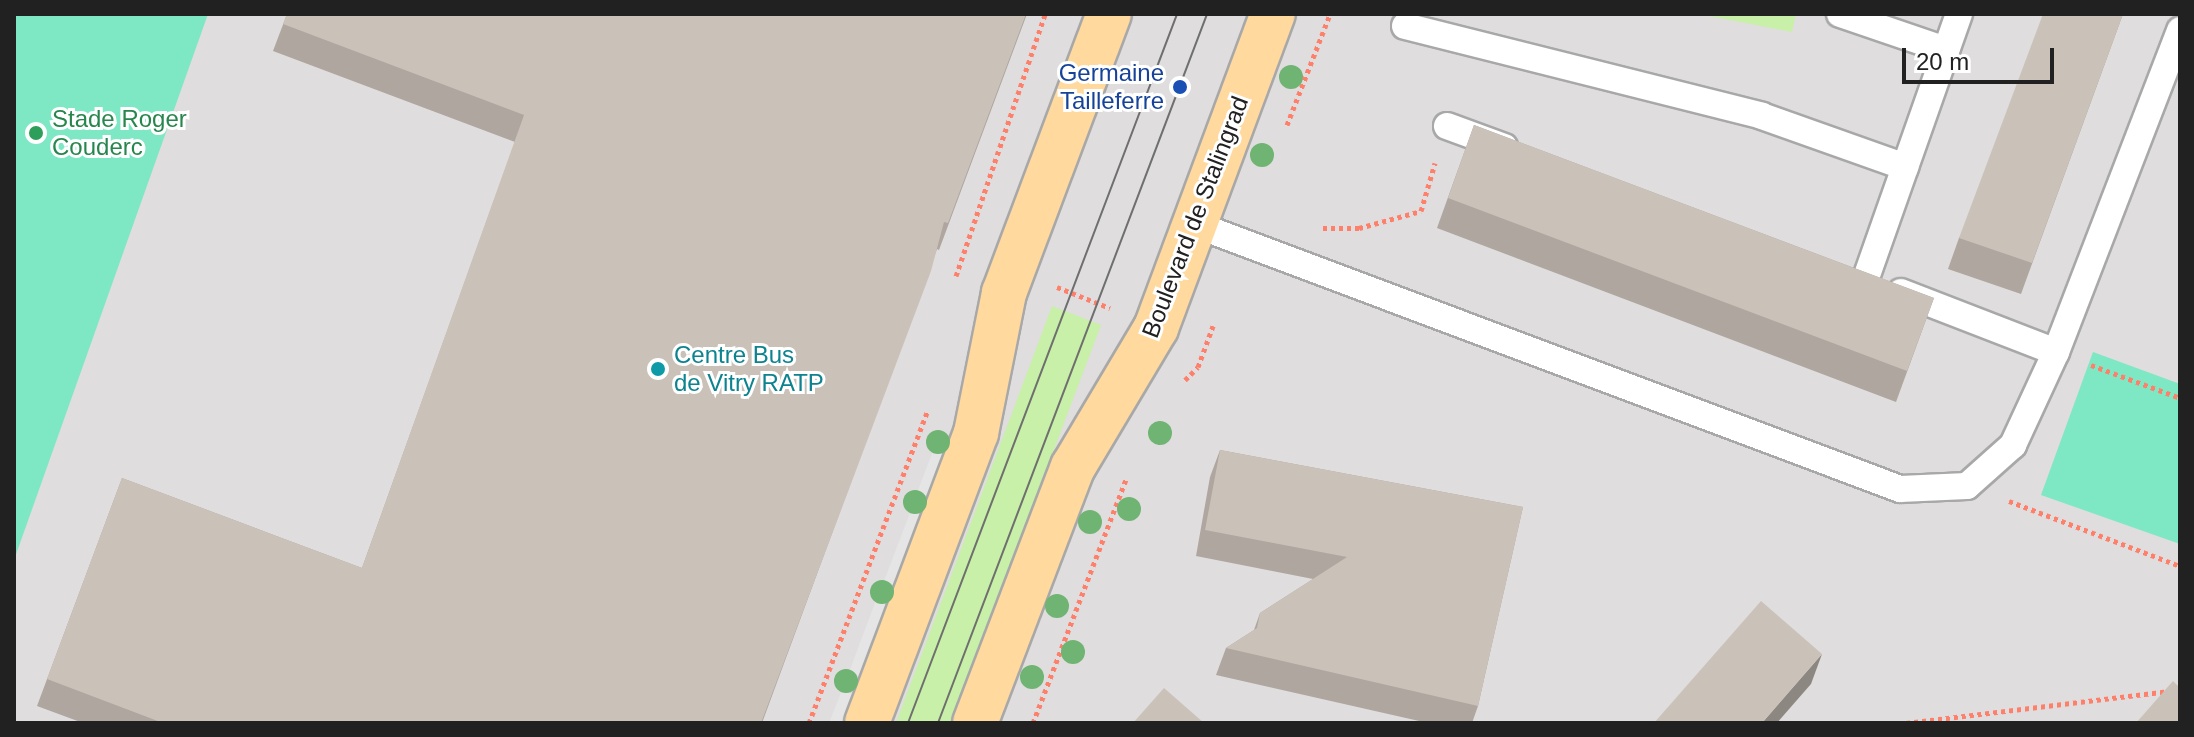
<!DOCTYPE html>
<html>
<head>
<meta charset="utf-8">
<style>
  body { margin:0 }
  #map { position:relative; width:2194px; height:737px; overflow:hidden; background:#f2eee6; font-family:Helvetica,sans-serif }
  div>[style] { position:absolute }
  .residential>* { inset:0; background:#dfdddd }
  .grass>* { inset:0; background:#c8f0a8 }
  .pitch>* { inset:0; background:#7ee7c3 }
  .parking>* { inset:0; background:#e5e5e5 }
  .path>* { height:5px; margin-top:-2.5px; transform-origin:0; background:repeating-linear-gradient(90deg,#ff806a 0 4px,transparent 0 8px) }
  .roads { filter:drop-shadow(2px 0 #a8a8a8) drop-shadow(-2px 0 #a8a8a8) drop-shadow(0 2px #a8a8a8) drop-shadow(0 -2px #a8a8a8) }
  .service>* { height:26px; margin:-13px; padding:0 13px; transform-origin:13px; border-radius:13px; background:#fff }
  .primary>* { height:44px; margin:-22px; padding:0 22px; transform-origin:22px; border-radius:22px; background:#ffd99e }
  .tram>* { height:2px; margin:-1px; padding:0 1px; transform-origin:1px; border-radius:1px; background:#6f6f6f }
  .trees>* { width:24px; height:24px; margin:-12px; border-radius:50%; background:#6fb472 }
  .wall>* { inset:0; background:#aea69f }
  .shaded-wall>* { inset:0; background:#8d8782 }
  .building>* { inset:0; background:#cac1b9 }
  .dots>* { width:22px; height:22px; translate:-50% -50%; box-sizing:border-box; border:4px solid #fff; border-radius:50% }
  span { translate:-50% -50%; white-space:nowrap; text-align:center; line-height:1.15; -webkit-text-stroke:6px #fff; paint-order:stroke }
  .transit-label { font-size:24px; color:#164399 }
  .right { translate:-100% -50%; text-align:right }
  .leisure-label { font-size:24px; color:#27864d }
  .left { translate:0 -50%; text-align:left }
  .street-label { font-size:24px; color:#212121 }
  .culture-label { font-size:24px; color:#0d838f }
  .frame { position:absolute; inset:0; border:16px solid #212121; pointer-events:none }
  .scale { position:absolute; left:1902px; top:48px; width:152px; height:36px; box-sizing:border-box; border:4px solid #212121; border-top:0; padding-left:10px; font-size:24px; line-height:28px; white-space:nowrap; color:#212121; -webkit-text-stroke:6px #fff; paint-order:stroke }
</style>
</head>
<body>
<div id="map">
  <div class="residential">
    <i style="clip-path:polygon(14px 14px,2180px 14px,2180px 723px,14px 723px)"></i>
  </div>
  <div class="grass">
    <i style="clip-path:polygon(1699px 14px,1796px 14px,1792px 32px)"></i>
    <i style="clip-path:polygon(1052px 306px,1101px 325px,951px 723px,896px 723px)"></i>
  </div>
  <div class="pitch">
    <i style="clip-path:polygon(14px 14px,208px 14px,14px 560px)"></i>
    <i style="clip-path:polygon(2093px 352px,2180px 384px,2180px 544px,2041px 495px)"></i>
  </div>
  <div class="parking">
    <i style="clip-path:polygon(934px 448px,949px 454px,932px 498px,917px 493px)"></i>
    <i style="clip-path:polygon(911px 510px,925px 516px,898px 586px,884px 581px)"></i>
    <i style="clip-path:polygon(876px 600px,891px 606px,863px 678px,849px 672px)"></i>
    <i style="clip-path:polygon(842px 690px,856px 695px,846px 723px,829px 723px)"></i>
  </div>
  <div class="path">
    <i style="left:1287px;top:125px;width:119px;rotate:-68.8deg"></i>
    <i style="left:1323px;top:228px;width:36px"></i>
    <i style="left:1359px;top:228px;width:64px;rotate:-15.3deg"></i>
    <i style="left:1421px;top:211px;width:50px;rotate:-73.7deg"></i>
    <i style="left:956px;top:276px;width:277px;rotate:-71.2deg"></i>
    <i style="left:1057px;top:287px;width:57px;rotate:21.6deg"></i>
    <i style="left:2091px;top:365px;width:95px;rotate:20.3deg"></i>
    <i style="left:1185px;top:380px;width:18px;rotate:-45deg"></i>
    <i style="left:1198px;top:367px;width:44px;rotate:-69.9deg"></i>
    <i style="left:2009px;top:501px;width:183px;rotate:20.8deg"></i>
    <i style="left:809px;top:723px;width:335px;rotate:-69.2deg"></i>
    <i style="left:1033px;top:723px;width:261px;rotate:-69.1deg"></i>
    <i style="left:1906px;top:723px;width:276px;rotate:-6.9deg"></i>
  </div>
  <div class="roads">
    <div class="service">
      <i style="left:1840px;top:14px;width:112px;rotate:18.8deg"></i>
      <i style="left:1405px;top:26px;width:368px;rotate:14.1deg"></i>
      <i style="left:1762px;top:116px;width:152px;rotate:19.6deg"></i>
      <i style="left:1447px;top:126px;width:61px;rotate:20.2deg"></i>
      <i style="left:1194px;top:224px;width:754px;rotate:20.57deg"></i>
      <i style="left:1900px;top:489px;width:67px;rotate:-2.6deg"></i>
      <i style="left:1967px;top:486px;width:62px;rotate:-41.7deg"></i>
      <i style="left:2013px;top:445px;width:102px;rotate:-65.2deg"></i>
      <i style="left:1866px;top:278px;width:280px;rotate:-70.6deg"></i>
      <i style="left:1901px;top:292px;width:166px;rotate:21.2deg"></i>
      <i style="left:2056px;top:352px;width:345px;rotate:-68.9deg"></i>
    </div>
    <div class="primary">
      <i style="left:867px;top:723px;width:310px;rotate:-69.4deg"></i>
      <i style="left:976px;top:433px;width:143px;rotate:-78.7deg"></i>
      <i style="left:1004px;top:293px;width:298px;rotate:-69.4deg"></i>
      <i style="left:975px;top:723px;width:274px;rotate:-69.1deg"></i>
      <i style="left:1073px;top:467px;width:162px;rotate:-59.2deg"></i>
      <i style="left:1156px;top:328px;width:335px;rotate:-69.6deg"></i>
    </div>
  </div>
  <div class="tram">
    <i style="left:908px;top:723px;width:758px;rotate:-69.22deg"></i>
    <i style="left:938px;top:723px;width:758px;rotate:-69.22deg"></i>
  </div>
  <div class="trees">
    <i style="left:1291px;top:77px"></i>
    <i style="left:1262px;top:155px"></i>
    <i style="left:1160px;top:433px"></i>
    <i style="left:938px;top:442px"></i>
    <i style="left:915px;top:502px"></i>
    <i style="left:1129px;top:509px"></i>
    <i style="left:1090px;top:522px"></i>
    <i style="left:882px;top:592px"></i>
    <i style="left:1057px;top:606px"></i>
    <i style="left:1073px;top:652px"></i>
    <i style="left:1032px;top:677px"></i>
    <i style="left:846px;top:681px"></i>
  </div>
  <div class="wall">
    <i style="clip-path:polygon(287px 14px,1027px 14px,939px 250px,937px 249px,762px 723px,83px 723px,37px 706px,122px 478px,362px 568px,515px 142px,273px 51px)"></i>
    <i style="clip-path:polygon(2123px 14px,2021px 294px,1948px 269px,1959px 238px)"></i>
    <i style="clip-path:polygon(1474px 125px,1934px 298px,1896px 402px,1437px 228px)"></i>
    <i style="clip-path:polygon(1220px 450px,1523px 507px,1478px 706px,1472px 723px,1428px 723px,1216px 675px,1226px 648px,1254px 630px,1260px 613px,1313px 579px,1196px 556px,1210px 477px)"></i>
  </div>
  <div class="shaded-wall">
    <i style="clip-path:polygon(1822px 654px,1811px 684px,1777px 723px,1762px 723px)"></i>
  </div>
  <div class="building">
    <i style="clip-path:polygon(287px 14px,1026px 14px,948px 223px,944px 222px,931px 271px,761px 723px,163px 723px,47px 679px,122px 478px,362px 568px,524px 115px,283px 24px)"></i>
    <i style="clip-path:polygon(2043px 14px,2123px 14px,2032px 263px,1959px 238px)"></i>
    <i style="clip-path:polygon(1474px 125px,1934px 298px,1907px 371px,1448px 198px)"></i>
    <i style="clip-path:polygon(1220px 450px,1523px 507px,1478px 706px,1226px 648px,1257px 628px,1260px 613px,1347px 557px,1205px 530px)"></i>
    <i style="clip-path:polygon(1761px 601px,1822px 654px,1762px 723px,1654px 723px)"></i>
    <i style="clip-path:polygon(2173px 681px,2180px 688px,2180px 723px,2136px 723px)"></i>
    <i style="clip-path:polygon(1164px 688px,1204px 723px,1133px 723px)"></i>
  </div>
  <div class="dots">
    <i style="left:1180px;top:87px;background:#1a4fb4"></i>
    <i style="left:36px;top:133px;background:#2e9e5b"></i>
    <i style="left:658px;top:369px;background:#0f9aa8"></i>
  </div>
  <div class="transit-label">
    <span class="right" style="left:1164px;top:87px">Germaine<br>Tailleferre</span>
  </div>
  <div class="leisure-label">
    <span class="left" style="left:52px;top:133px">Stade Roger<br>Couderc</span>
  </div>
  <div class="street-label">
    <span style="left:1195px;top:217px;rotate:-69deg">Boulevard de Stalingrad</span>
  </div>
  <div class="culture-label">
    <span class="left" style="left:674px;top:369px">Centre Bus<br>de Vitry RATP</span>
  </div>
  <div class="frame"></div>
  <div class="scale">20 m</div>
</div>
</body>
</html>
